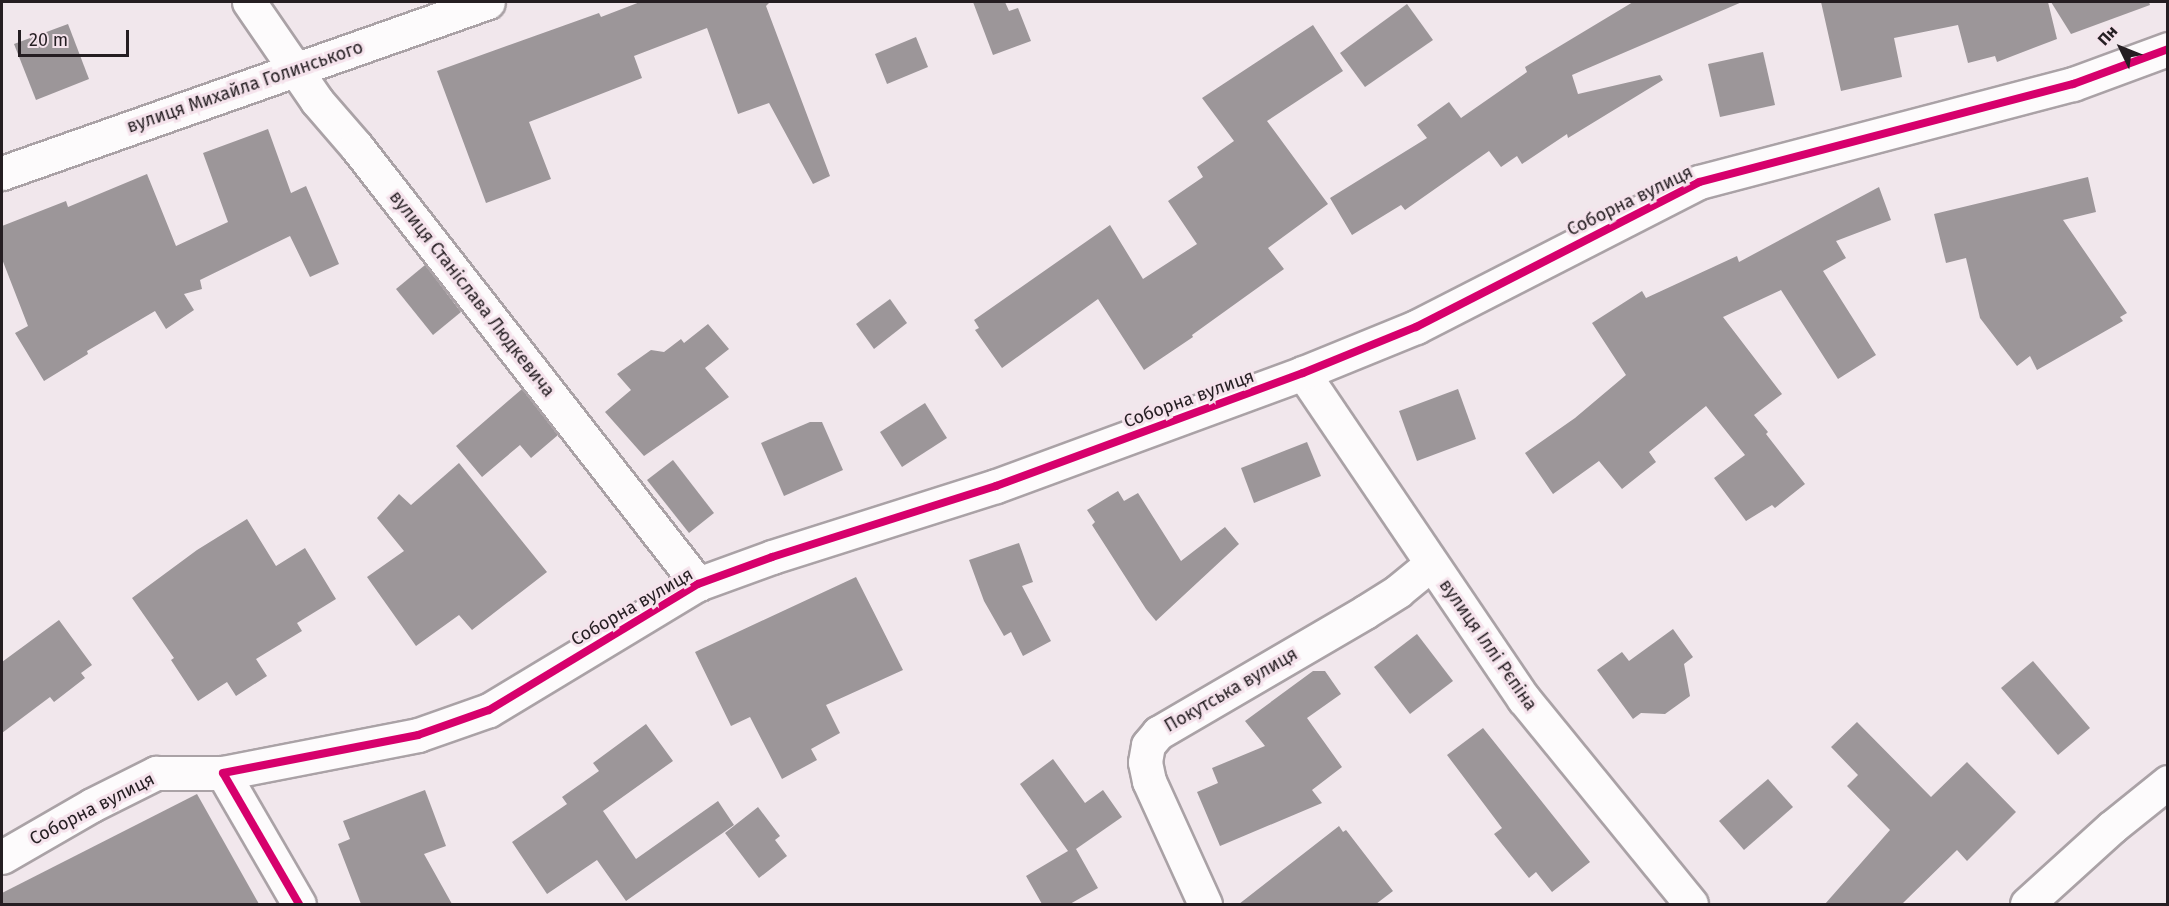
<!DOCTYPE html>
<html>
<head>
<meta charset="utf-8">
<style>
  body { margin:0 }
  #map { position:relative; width:2169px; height:906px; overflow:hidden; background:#f1e7ec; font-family:"Fira Sans",sans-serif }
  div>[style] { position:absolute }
  .building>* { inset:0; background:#9c9699 }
  .roads { filter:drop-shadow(2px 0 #aaa2a6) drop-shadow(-2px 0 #aaa2a6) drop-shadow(0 2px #aaa2a6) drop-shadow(0 -2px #aaa2a6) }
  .minor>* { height:33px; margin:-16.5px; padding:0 16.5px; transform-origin:16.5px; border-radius:16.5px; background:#fdfbfc }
  .cycleway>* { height:8px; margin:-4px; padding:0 4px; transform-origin:4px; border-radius:4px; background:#d6006c }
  span { translate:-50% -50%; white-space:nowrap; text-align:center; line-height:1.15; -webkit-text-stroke:6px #f5e3ec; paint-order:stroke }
  .street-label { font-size:18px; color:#251e22 }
  .frame { position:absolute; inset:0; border:3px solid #251e22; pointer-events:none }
  .north { position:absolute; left:2091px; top:18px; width:60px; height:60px; -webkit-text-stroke:4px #f5e3ec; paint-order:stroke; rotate:313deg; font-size:16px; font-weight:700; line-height:24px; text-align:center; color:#251e22 }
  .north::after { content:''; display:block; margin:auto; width:21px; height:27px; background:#251e22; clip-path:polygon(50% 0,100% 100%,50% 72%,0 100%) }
  .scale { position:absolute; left:18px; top:30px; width:111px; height:27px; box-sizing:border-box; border:3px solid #251e22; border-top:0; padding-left:8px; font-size:18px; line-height:21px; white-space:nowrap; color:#251e22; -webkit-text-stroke:4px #f5e3ec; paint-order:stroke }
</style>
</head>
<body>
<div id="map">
  <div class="building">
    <i style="clip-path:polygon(640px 2px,770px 2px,766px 6px,830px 176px,813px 184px,769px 103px,738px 114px,707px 28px,634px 56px,642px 78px,529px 122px,551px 179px,486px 203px,437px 71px,599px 13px,601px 17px)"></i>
    <i style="clip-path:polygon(973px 2px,1005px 2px,1009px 11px,1018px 8px,1031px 41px,993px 55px)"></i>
    <i style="clip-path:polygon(1633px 2px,1742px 2px,1572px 75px,1578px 94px,1660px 75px,1663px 80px,1568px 138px,1567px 134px,1522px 164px,1517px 156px,1501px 167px,1489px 151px,1405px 210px,1401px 205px,1352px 235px,1330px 198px,1427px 138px,1417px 125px,1449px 102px,1461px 118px,1527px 72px,1525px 67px)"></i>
    <i style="clip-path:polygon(1821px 2px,2048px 2px,2057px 39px,1997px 62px,1995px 56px,1968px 63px,1958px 25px,1894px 38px,1902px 77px,1841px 91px)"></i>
    <i style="clip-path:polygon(2051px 2px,2149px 2px,2150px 5px,2071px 34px)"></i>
    <i style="clip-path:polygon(1407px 4px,1433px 40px,1365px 87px,1340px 53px)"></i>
    <i style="clip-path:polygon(68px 24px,89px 79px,36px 100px,14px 44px)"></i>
    <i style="clip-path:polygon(1313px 25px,1343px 71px,1267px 121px,1328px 204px,1268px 248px,1284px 269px,1192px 335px,1193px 337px,1144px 370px,1098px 299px,1002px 368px,975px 330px,979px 328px,974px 320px,1110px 225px,1143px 279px,1197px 244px,1168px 201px,1203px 177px,1197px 167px,1234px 141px,1202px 98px)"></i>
    <i style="clip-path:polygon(916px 37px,928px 67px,887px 84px,875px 54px)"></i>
    <i style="clip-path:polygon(1763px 52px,1775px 105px,1720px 117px,1708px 64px)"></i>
    <i style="clip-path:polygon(268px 129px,291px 193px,306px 186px,339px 264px,310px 277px,290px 236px,200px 280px,202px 289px,184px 294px,194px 310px,166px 329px,155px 311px,87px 351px,88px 354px,44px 381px,15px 333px,28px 326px,2px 259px,2px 226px,66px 201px,68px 207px,147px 174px,176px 246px,228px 222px,203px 153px)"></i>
    <i style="clip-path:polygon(2088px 177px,2096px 212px,2063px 220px,2127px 313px,2120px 317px,2123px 321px,2037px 370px,2030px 356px,2017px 366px,1980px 318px,1966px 258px,1946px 263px,1934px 214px)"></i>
    <i style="clip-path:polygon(1879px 187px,1891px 220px,1836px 241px,1846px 258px,1823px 271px,1876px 355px,1838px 379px,1781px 290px,1723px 317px,1782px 394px,1754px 415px,1768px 432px,1766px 434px,1805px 484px,1775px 508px,1772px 505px,1746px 521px,1714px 478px,1745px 455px,1706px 406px,1649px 452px,1656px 462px,1622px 489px,1599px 461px,1553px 494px,1525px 453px,1575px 418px,1626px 375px,1592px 323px,1642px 291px,1646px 298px,1737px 256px,1739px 262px)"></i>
    <i style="clip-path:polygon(425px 265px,461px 312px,433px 335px,396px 289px)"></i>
    <i style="clip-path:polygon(890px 299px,907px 323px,874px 349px,856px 324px)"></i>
    <i style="clip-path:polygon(708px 324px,729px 349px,705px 368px,729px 397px,644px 456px,605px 412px,631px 390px,617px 374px,651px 350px,664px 352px,681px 339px,684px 343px)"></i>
    <i style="clip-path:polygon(522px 389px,558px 435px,531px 458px,520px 445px,482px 477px,456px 446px)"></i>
    <i style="clip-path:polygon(1458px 389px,1476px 439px,1417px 461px,1399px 411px)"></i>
    <i style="clip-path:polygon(925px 403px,947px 438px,902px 467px,880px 432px)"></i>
    <i style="clip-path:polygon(810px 422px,822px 422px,843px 470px,784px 496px,761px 443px)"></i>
    <i style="clip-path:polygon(1307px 442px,1321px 476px,1254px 503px,1241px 468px)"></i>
    <i style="clip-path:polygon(673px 460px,714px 513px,689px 533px,647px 480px)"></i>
    <i style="clip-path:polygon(459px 463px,547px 572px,472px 630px,459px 615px,416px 646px,367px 577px,404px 551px,377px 518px,399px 494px,411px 505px)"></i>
    <i style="clip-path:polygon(1118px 491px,1124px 501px,1138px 493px,1181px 561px,1225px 527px,1239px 544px,1156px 621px,1146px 609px,1092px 525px,1095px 522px,1087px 510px)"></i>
    <i style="clip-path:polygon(247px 519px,276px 566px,305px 548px,336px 599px,297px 623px,302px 631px,256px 659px,267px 676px,236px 696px,227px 682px,198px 701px,171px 660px,174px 658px,132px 598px,197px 550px)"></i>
    <i style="clip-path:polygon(1019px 543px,1033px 582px,1022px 586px,1051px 641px,1023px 656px,1011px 632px,1004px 636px,984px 601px,969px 560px)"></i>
    <i style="clip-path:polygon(856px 577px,903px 670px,826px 705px,840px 733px,811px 749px,817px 760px,782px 779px,750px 717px,731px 726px,695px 652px)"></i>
    <i style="clip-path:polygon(59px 620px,92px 665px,81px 673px,85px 678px,54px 702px,50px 697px,2px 733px,2px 662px)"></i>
    <i style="clip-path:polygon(1673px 629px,1693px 657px,1684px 664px,1690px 696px,1665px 714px,1641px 713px,1633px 719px,1597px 670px,1622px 652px,1629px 661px)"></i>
    <i style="clip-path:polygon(1417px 634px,1453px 681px,1410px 714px,1374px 667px)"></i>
    <i style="clip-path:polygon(2033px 661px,2090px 728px,2058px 755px,2001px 688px)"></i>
    <i style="clip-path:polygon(1313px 671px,1325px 671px,1341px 694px,1307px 718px,1342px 767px,1312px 790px,1322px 803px,1220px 846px,1197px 792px,1218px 783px,1212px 768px,1265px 746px,1245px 721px)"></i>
    <i style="clip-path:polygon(1857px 722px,1931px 797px,1967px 762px,2016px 812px,1967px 861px,1957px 850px,1902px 904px,1825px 904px,1890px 830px,1847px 786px,1858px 775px,1831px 747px)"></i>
    <i style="clip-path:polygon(646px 724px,673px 761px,603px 811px,636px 859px,718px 801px,734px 825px,626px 901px,597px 860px,547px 894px,512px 842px,567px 804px,562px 797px,599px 771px,593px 763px)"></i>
    <i style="clip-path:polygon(1483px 728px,1590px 862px,1552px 892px,1536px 872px,1529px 878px,1494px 834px,1502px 828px,1447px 755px)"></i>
    <i style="clip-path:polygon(1053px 759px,1085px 803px,1103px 790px,1122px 817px,1076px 849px,1098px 888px,1070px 904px,1042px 904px,1026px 876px,1068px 851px,1020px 784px)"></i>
    <i style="clip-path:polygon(1768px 779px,1793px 807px,1744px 850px,1719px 821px)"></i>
    <i style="clip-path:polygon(425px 790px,446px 846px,424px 854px,452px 904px,361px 904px,338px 844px,350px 839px,343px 821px)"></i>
    <i style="clip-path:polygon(197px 794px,259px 904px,2px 904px,2px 893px)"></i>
    <i style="clip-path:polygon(758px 807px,780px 836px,775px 840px,787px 856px,759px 878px,725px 833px)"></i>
    <i style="clip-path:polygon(1339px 826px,1343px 832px,1346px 830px,1393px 891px,1376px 904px,1239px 904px)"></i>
  </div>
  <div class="roads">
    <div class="minor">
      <i style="left:249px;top:2px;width:120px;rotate:55.5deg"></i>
      <i style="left:317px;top:101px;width:60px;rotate:49.1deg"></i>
      <i style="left:356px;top:146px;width:556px;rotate:52.02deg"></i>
      <i style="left:2px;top:173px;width:515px;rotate:-19.38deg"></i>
      <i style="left:1303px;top:373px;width:394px;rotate:55.9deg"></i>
      <i style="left:1524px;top:699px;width:264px;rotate:50.8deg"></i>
      <i style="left:223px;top:773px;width:151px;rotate:59.9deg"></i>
      <i style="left:2px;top:857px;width:104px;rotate:-30deg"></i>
      <i style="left:92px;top:805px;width:72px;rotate:-26.6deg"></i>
      <i style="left:156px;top:773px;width:67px"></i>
      <i style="left:223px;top:773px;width:199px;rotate:-11deg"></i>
      <i style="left:418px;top:735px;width:75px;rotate:-19.4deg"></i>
      <i style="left:489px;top:710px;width:244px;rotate:-31.1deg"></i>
      <i style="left:698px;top:584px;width:79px;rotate:-20deg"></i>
      <i style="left:772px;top:557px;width:235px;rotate:-17.6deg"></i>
      <i style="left:996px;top:486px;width:327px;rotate:-20.2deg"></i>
      <i style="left:1303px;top:373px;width:122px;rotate:-22.2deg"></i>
      <i style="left:1416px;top:327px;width:318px;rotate:-27.1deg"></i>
      <i style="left:1699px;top:182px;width:387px;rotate:-14.7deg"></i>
      <i style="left:2073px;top:84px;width:101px;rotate:-20.2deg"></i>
      <i style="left:1205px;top:904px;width:135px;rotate:-114.5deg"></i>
      <i style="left:1149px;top:781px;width:19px;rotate:-102deg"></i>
      <i style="left:1145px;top:762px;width:17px;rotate:-80deg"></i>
      <i style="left:1148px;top:745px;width:16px;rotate:-50deg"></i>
      <i style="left:1158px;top:733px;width:240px;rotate:-30.3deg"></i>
      <i style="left:1365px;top:612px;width:39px;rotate:-32deg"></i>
      <i style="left:1398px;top:591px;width:43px;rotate:-39.3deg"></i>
      <i style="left:2027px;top:904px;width:115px;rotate:-42.2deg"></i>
      <i style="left:2112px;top:827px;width:72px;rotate:-38.8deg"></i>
    </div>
  </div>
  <div class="cycleway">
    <i style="left:299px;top:904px;width:151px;rotate:-120.1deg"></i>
    <i style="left:223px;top:773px;width:199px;rotate:-11deg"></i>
    <i style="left:418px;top:735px;width:75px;rotate:-19.4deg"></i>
    <i style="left:489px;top:710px;width:244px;rotate:-31.1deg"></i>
    <i style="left:698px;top:584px;width:79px;rotate:-20deg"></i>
    <i style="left:772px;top:557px;width:235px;rotate:-17.6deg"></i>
    <i style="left:996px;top:486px;width:327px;rotate:-20.2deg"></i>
    <i style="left:1303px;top:373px;width:122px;rotate:-22.2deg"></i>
    <i style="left:1416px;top:327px;width:318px;rotate:-27.1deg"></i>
    <i style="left:1699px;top:182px;width:387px;rotate:-14.7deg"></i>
    <i style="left:2073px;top:84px;width:101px;rotate:-20.2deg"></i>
  </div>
  <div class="street-label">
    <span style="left:245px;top:87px;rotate:-19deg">вулиця Михайла Голинського</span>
    <span style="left:1630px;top:201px;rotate:-26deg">Соборна вулиця</span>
    <span style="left:472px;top:294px;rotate:52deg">вулиця Станіслава Людкевича</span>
    <span style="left:1189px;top:399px;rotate:-20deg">Соборна вулиця</span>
    <span style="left:632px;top:607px;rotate:-30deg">Соборна вулиця</span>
    <span style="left:1488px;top:645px;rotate:55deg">вулиця Іллі Рєпіна</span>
    <span style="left:1231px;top:690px;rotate:-30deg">Покутська вулиця</span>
    <span style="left:92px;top:809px;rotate:-27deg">Соборна вулиця</span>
  </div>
  <div class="frame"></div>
  <div class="north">Пн</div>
  <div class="scale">20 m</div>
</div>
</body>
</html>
